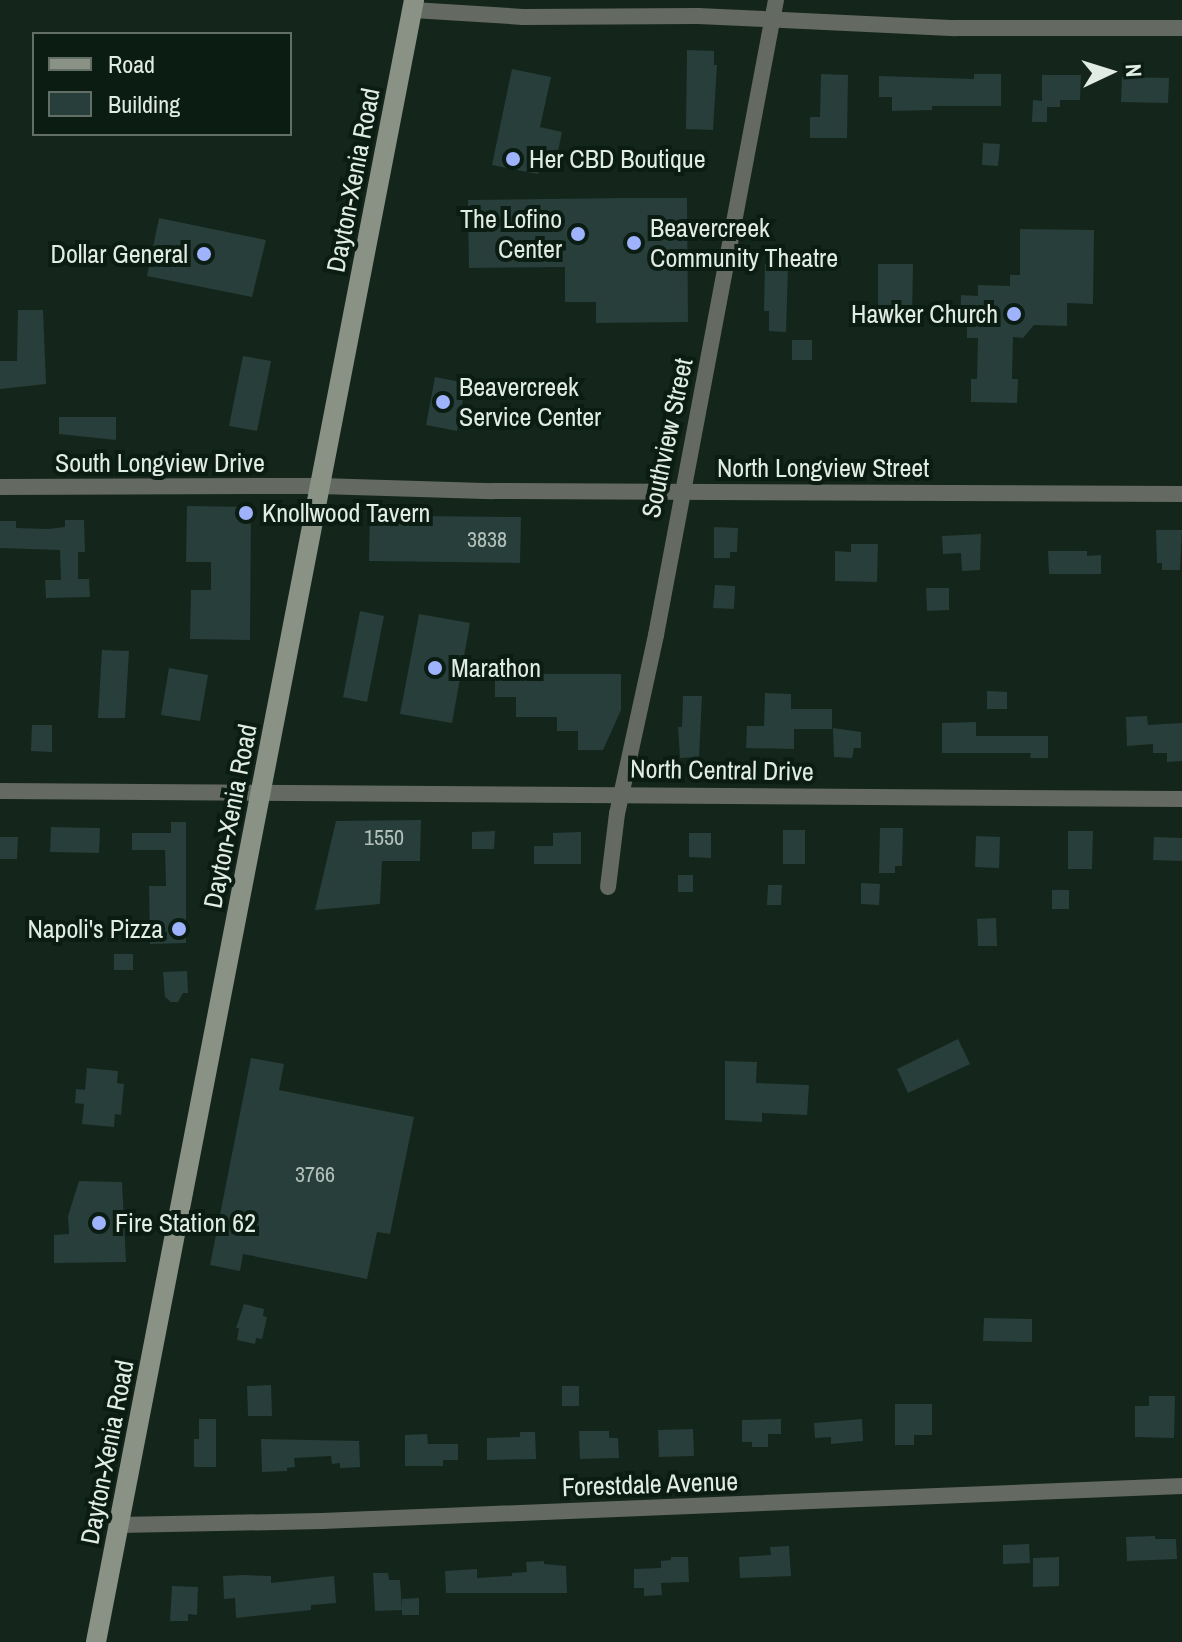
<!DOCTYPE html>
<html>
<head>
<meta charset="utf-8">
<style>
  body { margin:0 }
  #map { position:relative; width:1182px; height:1642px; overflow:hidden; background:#14251b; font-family:"Archivo Narrow",sans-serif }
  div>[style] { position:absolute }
  .building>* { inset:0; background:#283e3a }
  .street>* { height:16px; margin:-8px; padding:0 8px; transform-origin:8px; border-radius:8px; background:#646961 }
  .secondary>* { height:20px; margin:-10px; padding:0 10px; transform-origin:10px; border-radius:10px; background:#8a9286 }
  .dots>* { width:22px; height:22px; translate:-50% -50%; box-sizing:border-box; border:4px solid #0b1c12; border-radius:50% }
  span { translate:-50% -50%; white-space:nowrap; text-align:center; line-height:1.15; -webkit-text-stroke:8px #0b1c12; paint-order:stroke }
  .number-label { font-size:22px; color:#b3c0ba }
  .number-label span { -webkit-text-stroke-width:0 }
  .poi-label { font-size:26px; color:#e1ece5 }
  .left { translate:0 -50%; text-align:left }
  .right { translate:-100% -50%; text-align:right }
  .street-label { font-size:26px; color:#e1ece5 }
  .legend { position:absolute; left:32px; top:32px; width:260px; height:104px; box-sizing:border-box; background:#0b1c12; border:2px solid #616f66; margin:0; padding:10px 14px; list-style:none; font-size:24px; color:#e1ece5 }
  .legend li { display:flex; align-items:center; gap:16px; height:40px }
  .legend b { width:40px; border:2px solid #616f66 }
  .north { position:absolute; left:1070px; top:32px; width:80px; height:80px; -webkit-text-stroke:6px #0b1c12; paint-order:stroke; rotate:86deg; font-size:22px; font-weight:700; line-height:32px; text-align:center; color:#e1ece5 }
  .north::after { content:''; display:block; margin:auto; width:28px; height:36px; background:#e1ece5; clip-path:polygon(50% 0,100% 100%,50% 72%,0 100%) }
</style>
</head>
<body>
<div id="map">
  <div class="building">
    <i style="clip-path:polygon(687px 50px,714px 51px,714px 65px,717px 65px,713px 130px,686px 129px)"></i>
    <i style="clip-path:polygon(512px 69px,551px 77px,540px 127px,562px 132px,557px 156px,542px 153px,538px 174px,492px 165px)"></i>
    <i style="clip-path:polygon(821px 74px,848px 75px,847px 138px,810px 138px,810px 117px,820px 117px)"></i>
    <i style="clip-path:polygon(974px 74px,1001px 74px,1001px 106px,932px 106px,932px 110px,892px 111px,892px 97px,879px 97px,879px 76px,974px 79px)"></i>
    <i style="clip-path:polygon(1042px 75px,1081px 75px,1080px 100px,1060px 100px,1060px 107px,1047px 107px,1047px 122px,1032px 122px,1033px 100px,1042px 101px)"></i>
    <i style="clip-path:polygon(1122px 77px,1169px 78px,1168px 103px,1121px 102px)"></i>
    <i style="clip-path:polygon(983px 143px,1000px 144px,998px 166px,982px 165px)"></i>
    <i style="clip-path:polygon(626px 198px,687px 198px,688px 322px,596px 323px,596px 302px,565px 302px,565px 267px,469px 268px,468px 200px)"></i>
    <i style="clip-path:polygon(159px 218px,266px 240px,252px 297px,147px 276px)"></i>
    <i style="clip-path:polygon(1020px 229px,1094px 230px,1093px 304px,1067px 303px,1067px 326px,1034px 325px,1023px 338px,1013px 337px,1012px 379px,1018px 379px,1017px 403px,971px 402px,971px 379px,977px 379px,978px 338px,967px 338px,967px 324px,960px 324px,961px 295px,978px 296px,978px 285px,1010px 286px,1010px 275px,1020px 275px)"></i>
    <i style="clip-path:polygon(765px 264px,788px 265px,786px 332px,769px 331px,769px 311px,764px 311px)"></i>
    <i style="clip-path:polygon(878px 264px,913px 264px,912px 318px,878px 318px)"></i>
    <i style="clip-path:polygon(18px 310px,43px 310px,46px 384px,0 389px,0 361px,17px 361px)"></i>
    <i style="clip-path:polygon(792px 340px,812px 340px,812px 360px,792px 360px)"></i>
    <i style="clip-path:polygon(243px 356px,271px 361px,257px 431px,229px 426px)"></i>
    <i style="clip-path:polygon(435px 377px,466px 383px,457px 431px,426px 425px)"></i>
    <i style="clip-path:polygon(59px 417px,116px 417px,116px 440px,59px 434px)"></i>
    <i style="clip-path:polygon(187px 506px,251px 507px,250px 640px,190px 639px,191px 590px,211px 590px,211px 562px,186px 562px)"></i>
    <i style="clip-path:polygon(370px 506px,416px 507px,416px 516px,521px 517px,520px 563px,369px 561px)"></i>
    <i style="clip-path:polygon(65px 520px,84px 520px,85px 552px,78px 552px,78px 579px,89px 579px,90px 597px,46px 598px,45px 580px,61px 580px,60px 550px,0 548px,0 521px,16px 521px,16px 528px,48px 529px,65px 527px)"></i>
    <i style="clip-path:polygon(714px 527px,738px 528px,737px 552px,730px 552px,730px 558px,714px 558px)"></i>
    <i style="clip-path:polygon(1156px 530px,1182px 530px,1180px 570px,1162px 570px,1162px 563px,1157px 563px)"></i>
    <i style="clip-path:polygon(981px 534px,980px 570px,962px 571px,961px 553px,943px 554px,942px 536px)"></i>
    <i style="clip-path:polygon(851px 544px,878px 544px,877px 582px,835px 581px,835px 551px,851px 552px)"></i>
    <i style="clip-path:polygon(1048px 551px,1087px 551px,1087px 556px,1101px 555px,1101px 574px,1049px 574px)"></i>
    <i style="clip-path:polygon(715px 585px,735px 586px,734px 609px,713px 608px)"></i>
    <i style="clip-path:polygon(926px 588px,949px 588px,949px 610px,927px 611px)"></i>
    <i style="clip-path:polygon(360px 611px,384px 616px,367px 702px,343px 697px)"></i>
    <i style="clip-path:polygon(419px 614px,470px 623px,452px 723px,400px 714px)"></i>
    <i style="clip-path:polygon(102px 650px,129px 651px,125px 718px,98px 718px)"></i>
    <i style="clip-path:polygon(169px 668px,208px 675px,200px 721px,161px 715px)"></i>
    <i style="clip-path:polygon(495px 674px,621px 674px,621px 710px,603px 750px,578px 750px,578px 731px,557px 731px,557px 717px,516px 717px,516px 697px,495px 697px)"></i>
    <i style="clip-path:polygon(987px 691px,1007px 692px,1007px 709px,987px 709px)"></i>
    <i style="clip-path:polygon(765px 693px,791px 694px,791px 709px,832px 709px,832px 729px,794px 729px,794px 749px,746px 748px,747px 726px,764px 726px)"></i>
    <i style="clip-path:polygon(683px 696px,702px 696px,699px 757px,680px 758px,678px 727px,682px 727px)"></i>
    <i style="clip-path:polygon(1147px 716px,1148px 725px,1182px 723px,1182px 761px,1167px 762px,1167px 753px,1153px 753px,1153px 744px,1127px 746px,1126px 717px)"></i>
    <i style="clip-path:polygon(976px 722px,976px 736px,1048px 736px,1048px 758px,1030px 758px,1031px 753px,942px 753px,942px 723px)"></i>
    <i style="clip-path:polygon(32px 725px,52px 725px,52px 752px,31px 751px)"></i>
    <i style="clip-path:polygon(833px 728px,861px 732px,861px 748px,854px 748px,852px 758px,834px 757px)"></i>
    <i style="clip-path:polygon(421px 820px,420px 861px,382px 861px,380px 904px,315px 910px,336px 821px)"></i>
    <i style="clip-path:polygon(171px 822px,186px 822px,186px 943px,150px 944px,149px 886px,166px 886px,165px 850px,132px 850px,132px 833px,171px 833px)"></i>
    <i style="clip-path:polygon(51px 827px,100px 828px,99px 853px,50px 852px)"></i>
    <i style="clip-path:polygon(880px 828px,903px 828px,902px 866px,895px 866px,895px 873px,879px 873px)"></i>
    <i style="clip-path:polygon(783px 830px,805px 830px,805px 864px,783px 864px)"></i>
    <i style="clip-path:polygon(495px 831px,494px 849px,472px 849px,472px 832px)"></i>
    <i style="clip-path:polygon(1068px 831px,1093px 831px,1092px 869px,1068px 869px)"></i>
    <i style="clip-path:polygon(581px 832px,581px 864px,534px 864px,534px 846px,553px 846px,553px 833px)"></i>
    <i style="clip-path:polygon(689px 833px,711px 833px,711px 858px,689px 857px)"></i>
    <i style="clip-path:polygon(976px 836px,1000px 837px,999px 868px,975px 867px)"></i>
    <i style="clip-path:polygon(0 837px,18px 837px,17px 859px,0 859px)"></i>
    <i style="clip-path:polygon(1154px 837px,1182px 838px,1182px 861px,1153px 860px)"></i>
    <i style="clip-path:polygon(678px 875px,693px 875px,693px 892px,678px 892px)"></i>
    <i style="clip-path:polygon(861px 883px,880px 884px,879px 905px,861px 904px)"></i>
    <i style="clip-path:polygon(768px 885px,782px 885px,781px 905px,767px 905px)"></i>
    <i style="clip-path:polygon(1052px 890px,1069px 890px,1069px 909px,1052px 909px)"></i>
    <i style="clip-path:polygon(996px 918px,997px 946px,978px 946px,977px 919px)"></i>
    <i style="clip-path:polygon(114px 954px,133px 954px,133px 970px,114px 970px)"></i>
    <i style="clip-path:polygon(187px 971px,188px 993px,183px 993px,178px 1002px,171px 1002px,165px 997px,163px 972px)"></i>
    <i style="clip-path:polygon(958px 1039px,970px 1064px,908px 1093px,897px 1069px)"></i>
    <i style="clip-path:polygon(251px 1058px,284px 1064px,279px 1090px,414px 1117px,390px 1234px,377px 1232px,367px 1279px,243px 1254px,240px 1271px,210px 1265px)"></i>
    <i style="clip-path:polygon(725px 1061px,757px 1062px,756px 1083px,809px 1085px,807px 1115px,762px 1113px,762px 1122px,725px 1120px)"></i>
    <i style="clip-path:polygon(87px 1068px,118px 1071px,117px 1083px,124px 1084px,121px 1115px,115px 1114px,114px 1127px,82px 1124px,84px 1104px,75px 1103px,76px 1089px,85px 1090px)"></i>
    <i style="clip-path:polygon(79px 1181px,122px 1182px,126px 1262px,54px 1263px,54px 1235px,69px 1234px,68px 1216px)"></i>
    <i style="clip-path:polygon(244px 1304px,264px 1309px,263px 1316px,267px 1317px,262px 1339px,256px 1338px,255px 1344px,237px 1340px,239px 1328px,236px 1328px)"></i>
    <i style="clip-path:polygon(984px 1318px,1032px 1319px,1032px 1342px,983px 1341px)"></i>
    <i style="clip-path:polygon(271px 1385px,272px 1416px,248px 1416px,247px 1386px)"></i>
    <i style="clip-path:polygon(562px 1386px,579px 1386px,579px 1406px,562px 1406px)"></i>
    <i style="clip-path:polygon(1149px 1396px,1175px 1396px,1174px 1438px,1135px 1437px,1135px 1406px,1149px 1406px)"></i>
    <i style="clip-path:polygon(895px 1404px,932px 1404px,932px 1435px,914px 1435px,914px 1445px,895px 1445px)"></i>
    <i style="clip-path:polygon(199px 1419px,216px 1419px,216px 1467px,194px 1467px,194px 1439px,199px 1439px)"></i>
    <i style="clip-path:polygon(781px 1419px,781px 1434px,768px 1434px,768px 1447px,752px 1447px,752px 1442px,742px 1442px,742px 1420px)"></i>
    <i style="clip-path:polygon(862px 1419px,863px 1441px,831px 1444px,831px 1437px,815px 1438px,814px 1423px)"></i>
    <i style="clip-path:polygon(693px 1429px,694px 1456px,659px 1457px,658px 1430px)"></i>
    <i style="clip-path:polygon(579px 1431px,609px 1431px,609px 1438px,618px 1438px,619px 1458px,580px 1459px)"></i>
    <i style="clip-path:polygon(520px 1432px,535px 1432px,536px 1459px,487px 1460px,487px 1438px,520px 1437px)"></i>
    <i style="clip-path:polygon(427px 1434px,428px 1444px,458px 1444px,458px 1460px,443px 1460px,443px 1466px,405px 1466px,405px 1435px)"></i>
    <i style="clip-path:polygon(261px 1439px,359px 1441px,360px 1467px,340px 1468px,340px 1463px,332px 1464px,331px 1456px,294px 1458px,295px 1467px,287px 1468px,287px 1471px,262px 1472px)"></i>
    <i style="clip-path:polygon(1155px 1536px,1155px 1539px,1176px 1539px,1177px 1559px,1127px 1561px,1126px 1537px)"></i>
    <i style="clip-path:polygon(1029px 1544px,1030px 1563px,1003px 1564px,1003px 1545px)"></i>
    <i style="clip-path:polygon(789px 1546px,791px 1576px,740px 1578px,739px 1557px,771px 1555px,770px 1547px)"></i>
    <i style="clip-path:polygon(671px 1557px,688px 1557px,689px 1582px,661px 1583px,662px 1595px,644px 1596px,644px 1588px,634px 1588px,634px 1569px,661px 1568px,661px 1561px,671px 1560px)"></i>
    <i style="clip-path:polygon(1059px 1557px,1059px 1586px,1033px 1587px,1033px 1558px)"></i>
    <i style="clip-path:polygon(544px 1561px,544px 1564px,566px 1566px,567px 1593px,446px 1593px,445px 1571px,477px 1569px,477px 1578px,512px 1576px,512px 1573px,527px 1572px,526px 1562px)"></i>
    <i style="clip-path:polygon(373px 1573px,388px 1573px,389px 1580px,400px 1580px,402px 1610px,375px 1611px)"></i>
    <i style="clip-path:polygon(243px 1575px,271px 1576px,271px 1583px,334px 1576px,336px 1603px,311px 1605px,311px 1610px,236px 1618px,235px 1598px,224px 1599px,223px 1576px)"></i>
    <i style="clip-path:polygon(172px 1586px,198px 1587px,197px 1615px,188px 1614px,188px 1621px,170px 1621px)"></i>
    <i style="clip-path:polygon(419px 1598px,419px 1615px,402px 1615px,402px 1599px)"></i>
  </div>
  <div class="street">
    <i style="left:413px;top:10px;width:110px;rotate:3.6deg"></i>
    <i style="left:523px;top:17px;width:175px;rotate:-0.3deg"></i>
    <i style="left:698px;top:16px;width:258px;rotate:2.7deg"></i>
    <i style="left:956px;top:28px;width:226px"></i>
    <i style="left:0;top:487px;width:320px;rotate:-0.2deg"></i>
    <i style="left:320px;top:486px;width:173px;rotate:1.7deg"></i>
    <i style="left:493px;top:491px;width:689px;rotate:0.25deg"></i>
    <i style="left:0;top:791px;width:1182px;rotate:0.39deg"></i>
    <i style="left:608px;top:887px;width:74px;rotate:-83deg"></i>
    <i style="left:617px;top:814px;width:183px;rotate:-77.7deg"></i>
    <i style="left:656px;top:635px;width:646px;rotate:-79.3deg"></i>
    <i style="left:119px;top:1525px;width:203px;rotate:-1.1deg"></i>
    <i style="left:322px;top:1521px;width:861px;rotate:-2.33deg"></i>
  </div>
  <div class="secondary">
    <i style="left:96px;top:1642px;width:1673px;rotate:-79.04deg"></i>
  </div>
  <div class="dots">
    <i style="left:513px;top:159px;background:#9fb3fd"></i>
    <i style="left:578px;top:234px;background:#9fb3fd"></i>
    <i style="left:634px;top:243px;background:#9fb3fd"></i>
    <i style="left:204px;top:254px;background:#9fb3fd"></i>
    <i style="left:1014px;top:314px;background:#9fb3fd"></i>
    <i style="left:443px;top:402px;background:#9fb3fd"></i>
    <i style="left:246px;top:513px;background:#9fb3fd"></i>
    <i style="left:435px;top:668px;background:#9fb3fd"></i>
    <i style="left:179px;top:929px;background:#9fb3fd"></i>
    <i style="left:99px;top:1223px;background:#9fb3fd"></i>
  </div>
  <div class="number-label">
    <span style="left:487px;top:540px">3838</span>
    <span style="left:384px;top:838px">1550</span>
    <span style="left:315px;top:1175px">3766</span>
  </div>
  <div class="poi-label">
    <span class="left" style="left:529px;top:159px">Her CBD Boutique</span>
    <span class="right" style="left:562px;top:234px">The Lofino<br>Center</span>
    <span class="left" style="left:650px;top:243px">Beavercreek<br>Community Theatre</span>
    <span class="right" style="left:188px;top:254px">Dollar General</span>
    <span class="right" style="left:998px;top:314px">Hawker Church</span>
    <span class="left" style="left:459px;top:402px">Beavercreek<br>Service Center</span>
    <span class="left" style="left:262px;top:513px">Knollwood Tavern</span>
    <span class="left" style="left:451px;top:668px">Marathon</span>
    <span class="right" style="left:163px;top:929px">Napoli's Pizza</span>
    <span class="left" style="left:115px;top:1223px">Fire Station 62</span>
  </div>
  <div class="street-label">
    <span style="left:353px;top:180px;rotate:-79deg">Dayton-Xenia Road</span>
    <span style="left:667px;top:438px;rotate:-78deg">Southview Street</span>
    <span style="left:160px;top:463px">South Longview Drive</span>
    <span style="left:823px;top:468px">North Longview Street</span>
    <span style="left:722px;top:770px;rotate:1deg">North Central Drive</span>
    <span style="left:230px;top:816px;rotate:-79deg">Dayton-Xenia Road</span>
    <span style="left:107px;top:1452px;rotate:-79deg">Dayton-Xenia Road</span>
    <span style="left:650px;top:1484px;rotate:-2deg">Forestdale Avenue</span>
  </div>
  <ul class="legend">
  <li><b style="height:10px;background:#8a9286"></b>Road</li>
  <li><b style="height:22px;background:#283e3a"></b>Building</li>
  </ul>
  <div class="north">N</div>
</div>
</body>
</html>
